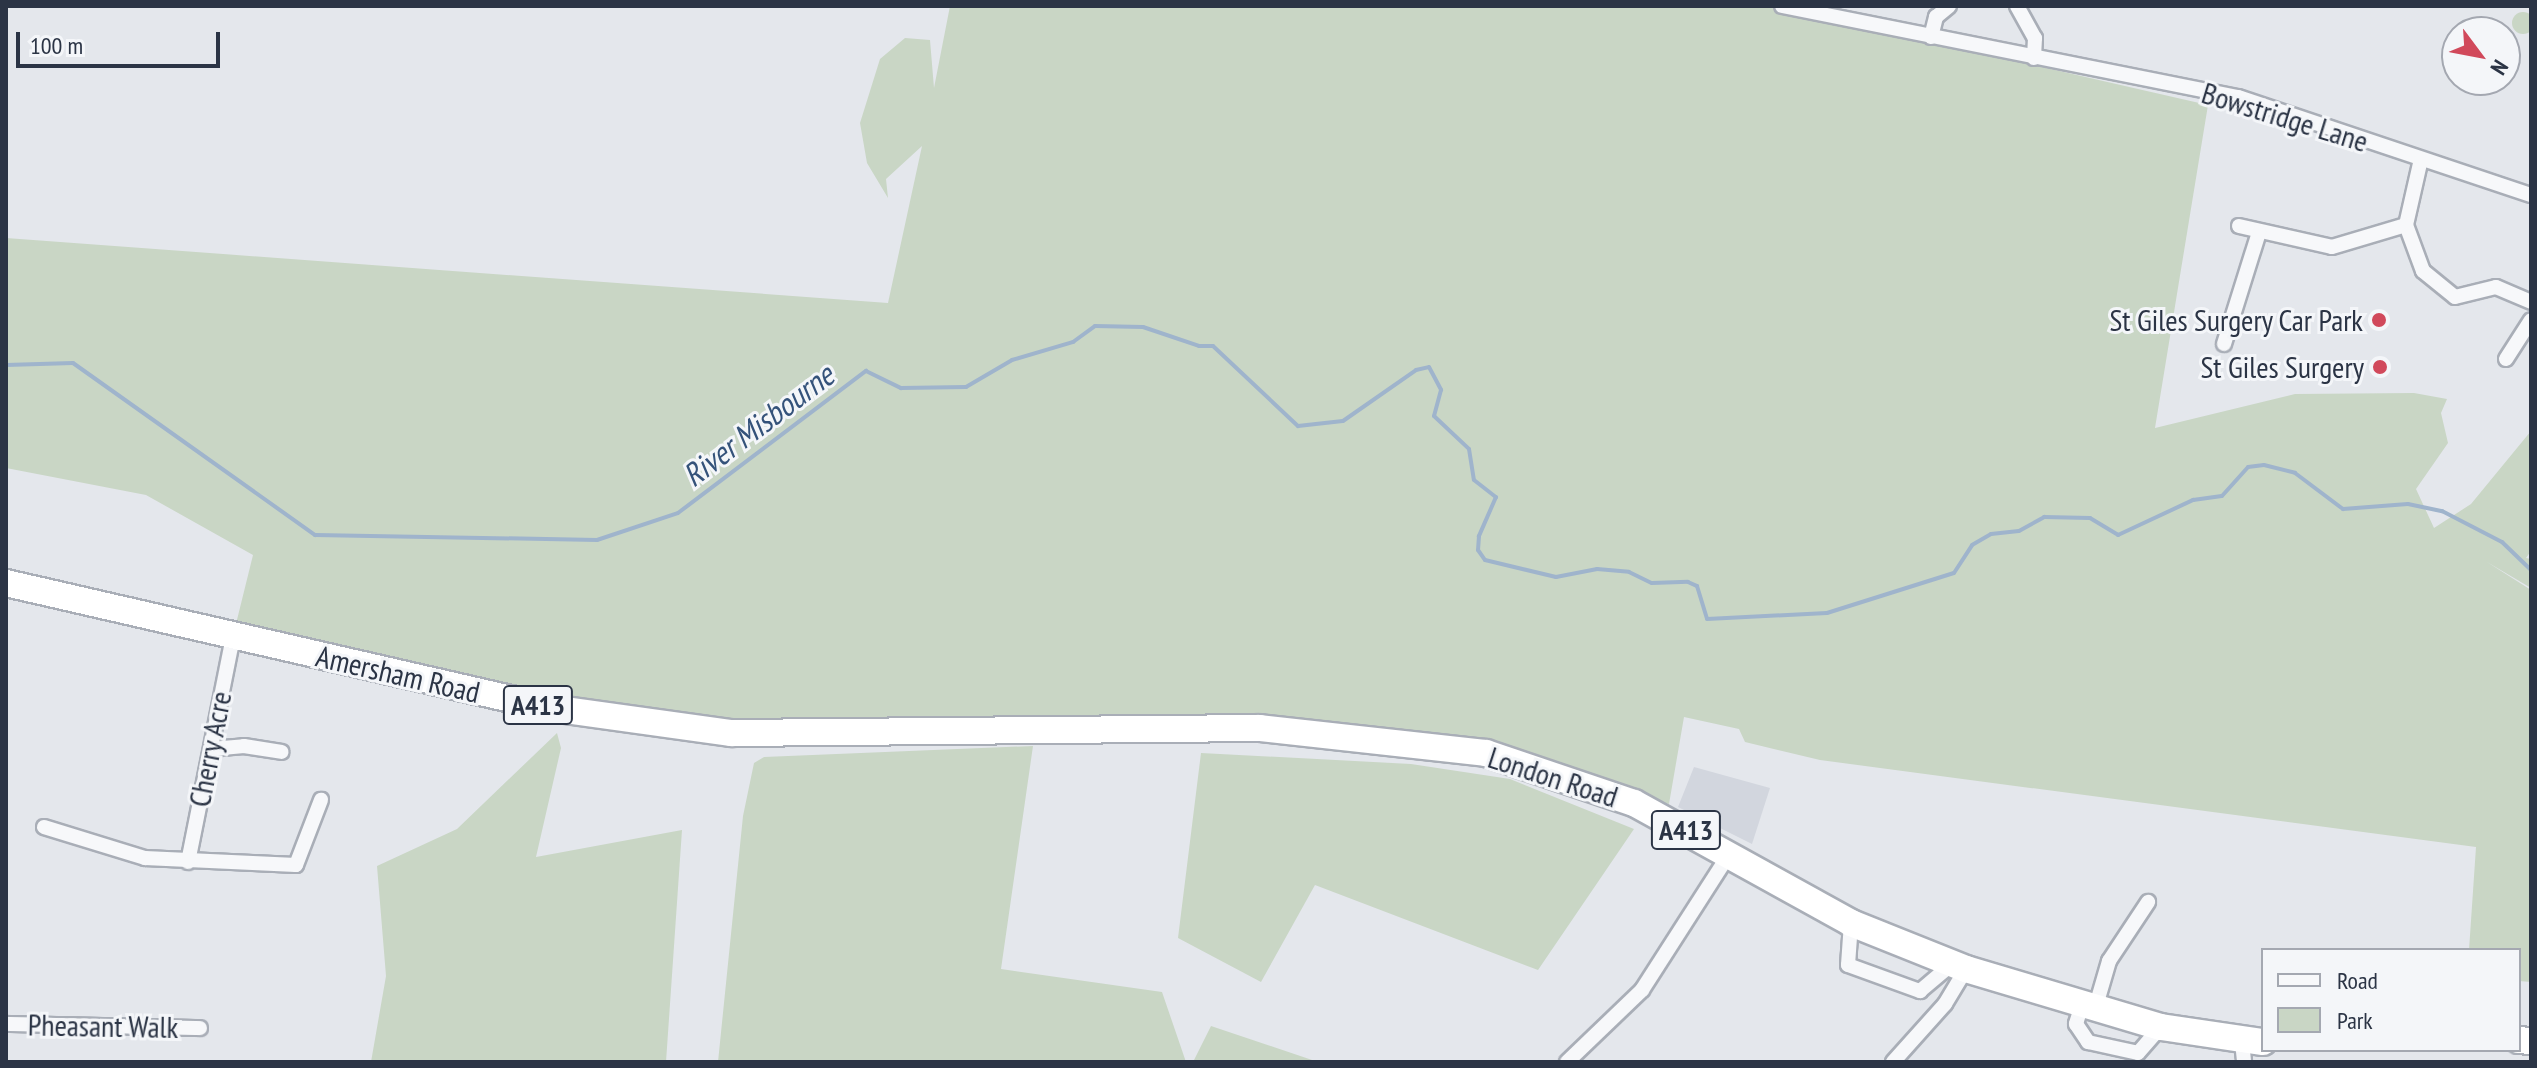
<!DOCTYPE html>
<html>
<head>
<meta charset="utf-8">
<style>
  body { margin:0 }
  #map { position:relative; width:2537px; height:1068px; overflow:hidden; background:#e4e7ec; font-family:"PT Sans Narrow",sans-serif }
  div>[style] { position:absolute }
  .built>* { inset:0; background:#d2d6de }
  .green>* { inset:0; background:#c9d6c5 }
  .round { border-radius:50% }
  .stream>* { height:4px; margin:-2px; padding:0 2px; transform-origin:2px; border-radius:2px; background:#9fb4cc }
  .roads { filter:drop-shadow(2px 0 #a9aeb7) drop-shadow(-2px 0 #a9aeb7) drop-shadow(0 2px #a9aeb7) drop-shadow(0 -2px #a9aeb7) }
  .street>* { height:14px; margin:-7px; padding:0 7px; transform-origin:7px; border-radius:7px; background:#f7f8fa }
  .highway>* { height:26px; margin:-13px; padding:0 13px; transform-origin:13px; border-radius:13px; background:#fff }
  .dots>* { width:22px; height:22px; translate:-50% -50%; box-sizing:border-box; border:4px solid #f4f6f9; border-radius:50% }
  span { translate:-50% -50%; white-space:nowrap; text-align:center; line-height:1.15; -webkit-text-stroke:6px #f4f6f9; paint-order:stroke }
  .shield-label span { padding:2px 6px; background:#f4f6f9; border:2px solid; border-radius:6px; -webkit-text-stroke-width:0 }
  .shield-label { font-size:28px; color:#2b3445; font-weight:700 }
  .street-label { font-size:30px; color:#2b3445 }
  .poi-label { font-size:30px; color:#2b3445 }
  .right { translate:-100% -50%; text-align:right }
  .water-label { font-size:32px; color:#34527a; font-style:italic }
  .frame { position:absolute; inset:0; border:8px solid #2b3445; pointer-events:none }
  .legend { position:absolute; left:2261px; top:948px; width:260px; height:104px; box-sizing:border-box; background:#f4f6f9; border:2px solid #a4a8b1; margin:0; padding:10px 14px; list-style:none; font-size:24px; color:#2b3445 }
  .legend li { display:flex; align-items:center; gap:16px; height:40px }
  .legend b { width:40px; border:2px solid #a4a8b1 }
  .north { position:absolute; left:2441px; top:16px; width:80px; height:80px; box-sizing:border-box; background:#f4f6f9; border:2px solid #a4a8b1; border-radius:50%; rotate:122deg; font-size:22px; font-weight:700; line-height:32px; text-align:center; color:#2b3445 }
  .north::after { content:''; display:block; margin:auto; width:28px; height:36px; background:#d1495b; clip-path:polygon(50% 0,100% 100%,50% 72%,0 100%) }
  .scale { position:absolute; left:16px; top:32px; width:204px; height:36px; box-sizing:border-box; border:4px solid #2b3445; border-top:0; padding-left:10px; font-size:24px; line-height:28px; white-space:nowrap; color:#2b3445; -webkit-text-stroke:6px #f4f6f9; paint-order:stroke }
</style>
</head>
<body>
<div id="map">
  <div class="built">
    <i style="clip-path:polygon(1694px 767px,1770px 788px,1752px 844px,1678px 807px)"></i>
  </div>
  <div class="green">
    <i style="clip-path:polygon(950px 6px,1774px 6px,2208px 105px,2155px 428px,2295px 394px,2414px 393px,2447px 399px,2441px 413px,2448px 443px,2416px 489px,2434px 528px,2471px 504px,2531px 431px,2531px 551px,2526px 558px,2531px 559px,2531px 588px,2487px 562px,2531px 590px,2531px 982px,2519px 981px,2519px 950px,2469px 950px,2476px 847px,1820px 760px,1745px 742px,1739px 729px,1684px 717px,1669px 804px,1486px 753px,1235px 728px,731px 733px,233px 636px,253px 555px,146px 495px,6px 468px,6px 238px,888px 303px,922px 146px,886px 179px,888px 198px,867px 163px,860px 123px,880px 59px,905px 38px,930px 40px,934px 88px)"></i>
    <i class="round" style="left:2512px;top:12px;width:22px;height:22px"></i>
    <i style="clip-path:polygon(557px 733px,561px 748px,536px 857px,682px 830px,666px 1062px,371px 1062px,386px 976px,377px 866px,457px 829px)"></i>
    <i style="clip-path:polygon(1033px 746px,1001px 969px,1162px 992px,1186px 1062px,718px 1062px,743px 816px,754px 763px,764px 757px)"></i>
    <i style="clip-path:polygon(1201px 753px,1411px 764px,1510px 779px,1634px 829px,1538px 970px,1315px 885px,1261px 982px,1178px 938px)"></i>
    <i style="clip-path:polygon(1211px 1026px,1318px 1062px,1193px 1062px)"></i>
  </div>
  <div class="stream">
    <i style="left:6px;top:365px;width:67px;rotate:-1.7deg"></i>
    <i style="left:73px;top:363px;width:297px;rotate:35.4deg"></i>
    <i style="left:315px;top:535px;width:282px;rotate:1deg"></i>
    <i style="left:597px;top:540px;width:85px;rotate:-18.4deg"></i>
    <i style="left:678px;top:513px;width:236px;rotate:-37.1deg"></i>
    <i style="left:866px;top:371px;width:39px;rotate:26deg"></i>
    <i style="left:901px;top:388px;width:65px;rotate:-0.9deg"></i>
    <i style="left:966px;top:387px;width:53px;rotate:-30.4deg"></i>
    <i style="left:1012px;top:360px;width:64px;rotate:-16.4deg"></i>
    <i style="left:1073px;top:342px;width:27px;rotate:-36deg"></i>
    <i style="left:1095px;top:326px;width:48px;rotate:1.2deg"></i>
    <i style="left:1143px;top:327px;width:59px;rotate:18.7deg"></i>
    <i style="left:1199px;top:346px;width:14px"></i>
    <i style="left:1213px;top:346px;width:117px;rotate:43.3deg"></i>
    <i style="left:1298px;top:426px;width:45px;rotate:-6.3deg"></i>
    <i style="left:1343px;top:421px;width:89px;rotate:-34.9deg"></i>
    <i style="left:1416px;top:370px;width:13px;rotate:-13deg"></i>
    <i style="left:1429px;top:367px;width:26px;rotate:62deg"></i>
    <i style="left:1441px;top:390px;width:27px;rotate:105deg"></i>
    <i style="left:1434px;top:416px;width:48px;rotate:43.3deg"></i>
    <i style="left:1469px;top:449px;width:31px;rotate:81deg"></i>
    <i style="left:1474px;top:480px;width:28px;rotate:38deg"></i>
    <i style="left:1496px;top:497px;width:43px;rotate:113.6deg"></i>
    <i style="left:1479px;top:536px;width:14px;rotate:94deg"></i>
    <i style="left:1478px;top:550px;width:12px;rotate:55deg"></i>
    <i style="left:1485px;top:560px;width:73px;rotate:13.5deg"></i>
    <i style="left:1556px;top:577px;width:42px;rotate:-11deg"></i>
    <i style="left:1597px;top:569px;width:32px;rotate:5deg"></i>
    <i style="left:1629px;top:572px;width:25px;rotate:26deg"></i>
    <i style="left:1652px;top:583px;width:36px;rotate:-2deg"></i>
    <i style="left:1688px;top:582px;width:10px;rotate:24deg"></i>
    <i style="left:1697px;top:586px;width:34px;rotate:73deg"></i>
    <i style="left:1707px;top:619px;width:120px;rotate:-2.9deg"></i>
    <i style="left:1827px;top:613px;width:133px;rotate:-17.5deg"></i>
    <i style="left:1954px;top:573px;width:33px;rotate:-57deg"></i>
    <i style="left:1972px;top:545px;width:22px;rotate:-30deg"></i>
    <i style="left:1991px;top:534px;width:28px;rotate:-6deg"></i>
    <i style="left:2019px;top:531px;width:29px;rotate:-29deg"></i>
    <i style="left:2044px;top:517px;width:46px;rotate:1.2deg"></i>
    <i style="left:2090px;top:518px;width:33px;rotate:31deg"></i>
    <i style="left:2118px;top:535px;width:83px;rotate:-25deg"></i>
    <i style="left:2193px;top:500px;width:29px;rotate:-8deg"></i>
    <i style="left:2222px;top:496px;width:39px;rotate:-48deg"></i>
    <i style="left:2248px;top:467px;width:16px;rotate:-7deg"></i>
    <i style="left:2264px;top:465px;width:32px;rotate:14deg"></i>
    <i style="left:2295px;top:473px;width:60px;rotate:36.9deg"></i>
    <i style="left:2343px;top:509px;width:65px;rotate:-4.4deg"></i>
    <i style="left:2408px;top:504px;width:35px;rotate:12deg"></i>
    <i style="left:2442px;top:511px;width:68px;rotate:27.3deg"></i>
    <i style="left:2502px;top:542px;width:40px;rotate:44deg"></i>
  </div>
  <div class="roads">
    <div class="street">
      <i style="left:1782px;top:6px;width:465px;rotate:11.3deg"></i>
      <i style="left:2238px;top:97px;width:309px;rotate:18.5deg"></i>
      <i style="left:2017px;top:6px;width:37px;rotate:61deg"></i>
      <i style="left:2035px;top:38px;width:20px;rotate:93deg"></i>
      <i style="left:1931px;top:37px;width:21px;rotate:-76deg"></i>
      <i style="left:1936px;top:17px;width:17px;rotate:-40deg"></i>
      <i style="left:2421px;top:159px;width:68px;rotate:102.8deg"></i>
      <i style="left:2406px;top:225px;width:49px;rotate:69.7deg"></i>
      <i style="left:2423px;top:271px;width:41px;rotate:39.1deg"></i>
      <i style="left:2455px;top:297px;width:42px;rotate:-13.7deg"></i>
      <i style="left:2496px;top:287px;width:38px;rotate:23deg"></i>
      <i style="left:2239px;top:226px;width:95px;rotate:12.7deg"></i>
      <i style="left:2332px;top:247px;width:77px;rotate:-16.6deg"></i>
      <i style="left:2224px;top:344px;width:117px;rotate:-72.6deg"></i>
      <i style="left:2506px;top:359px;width:46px;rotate:-57.3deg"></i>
      <i style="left:211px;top:749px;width:33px;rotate:-5deg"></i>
      <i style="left:244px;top:746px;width:38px;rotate:9deg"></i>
      <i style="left:44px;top:827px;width:106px;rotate:17.1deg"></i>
      <i style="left:145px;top:858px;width:151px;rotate:2.7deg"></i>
      <i style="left:296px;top:865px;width:70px;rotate:-69deg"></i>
      <i style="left:188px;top:862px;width:230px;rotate:-78.7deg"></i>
      <i style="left:1851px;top:923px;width:42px;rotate:94.1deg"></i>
      <i style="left:1848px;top:965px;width:77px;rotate:19.9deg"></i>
      <i style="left:1920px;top:991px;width:42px;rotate:-40.2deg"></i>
      <i style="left:2082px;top:1005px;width:20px;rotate:108deg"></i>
      <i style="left:2076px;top:1024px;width:22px;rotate:56deg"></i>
      <i style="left:2088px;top:1042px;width:51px;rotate:12.4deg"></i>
      <i style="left:2138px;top:1053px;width:35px;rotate:-49deg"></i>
      <i style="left:2095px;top:1009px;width:50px;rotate:-73.7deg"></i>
      <i style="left:2109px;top:961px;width:71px;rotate:-56.5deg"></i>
      <i style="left:6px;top:1024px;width:194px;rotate:1.2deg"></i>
      <i style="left:2242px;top:1042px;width:20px;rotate:84deg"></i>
      <i style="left:1567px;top:1062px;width:104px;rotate:-43.8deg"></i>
      <i style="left:1642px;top:990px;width:159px;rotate:-57.3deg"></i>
      <i style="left:1893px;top:1062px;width:78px;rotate:-48.1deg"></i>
      <i style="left:1945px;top:1004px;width:41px;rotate:-59deg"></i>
    </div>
    <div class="highway">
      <i style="left:6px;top:583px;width:558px;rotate:12.94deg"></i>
      <i style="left:550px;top:708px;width:183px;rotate:7.9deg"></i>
      <i style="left:731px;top:733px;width:529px;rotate:-0.54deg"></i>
      <i style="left:1260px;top:728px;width:227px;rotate:6.3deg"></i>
      <i style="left:1486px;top:753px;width:156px;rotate:18.7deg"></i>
      <i style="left:1634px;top:803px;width:248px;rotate:28.9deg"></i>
      <i style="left:1851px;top:923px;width:124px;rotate:21.8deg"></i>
      <i style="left:1966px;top:969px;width:203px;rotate:16.6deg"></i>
      <i style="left:2161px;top:1027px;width:103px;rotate:8.4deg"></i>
      <i style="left:2519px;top:1040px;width:12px;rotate:5deg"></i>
    </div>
  </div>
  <div class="dots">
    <i style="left:2379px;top:320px;background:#d1495b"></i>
    <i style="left:2380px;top:367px;background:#d1495b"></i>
  </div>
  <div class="shield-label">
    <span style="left:538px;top:705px">A413</span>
    <span style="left:1686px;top:830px">A413</span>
  </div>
  <div class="street-label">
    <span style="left:2285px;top:117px;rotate:17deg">Bowstridge Lane</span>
    <span style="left:398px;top:674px;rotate:13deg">Amersham Road</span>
    <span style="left:210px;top:749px;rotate:-79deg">Cherry Acre</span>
    <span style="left:1553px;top:777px;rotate:18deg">London Road</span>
    <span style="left:103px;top:1026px;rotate:1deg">Pheasant Walk</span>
  </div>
  <div class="poi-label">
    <span class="right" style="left:2363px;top:320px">St Giles Surgery Car Park</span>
    <span class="right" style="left:2364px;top:367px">St Giles Surgery</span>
  </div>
  <div class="water-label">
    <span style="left:758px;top:425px;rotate:-37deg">River Misbourne</span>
  </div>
  <div class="frame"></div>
  <ul class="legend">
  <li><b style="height:10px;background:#f7f8fa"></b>Road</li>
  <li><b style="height:22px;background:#c9d6c5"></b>Park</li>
  </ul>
  <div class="north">N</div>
  <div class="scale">100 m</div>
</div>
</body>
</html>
